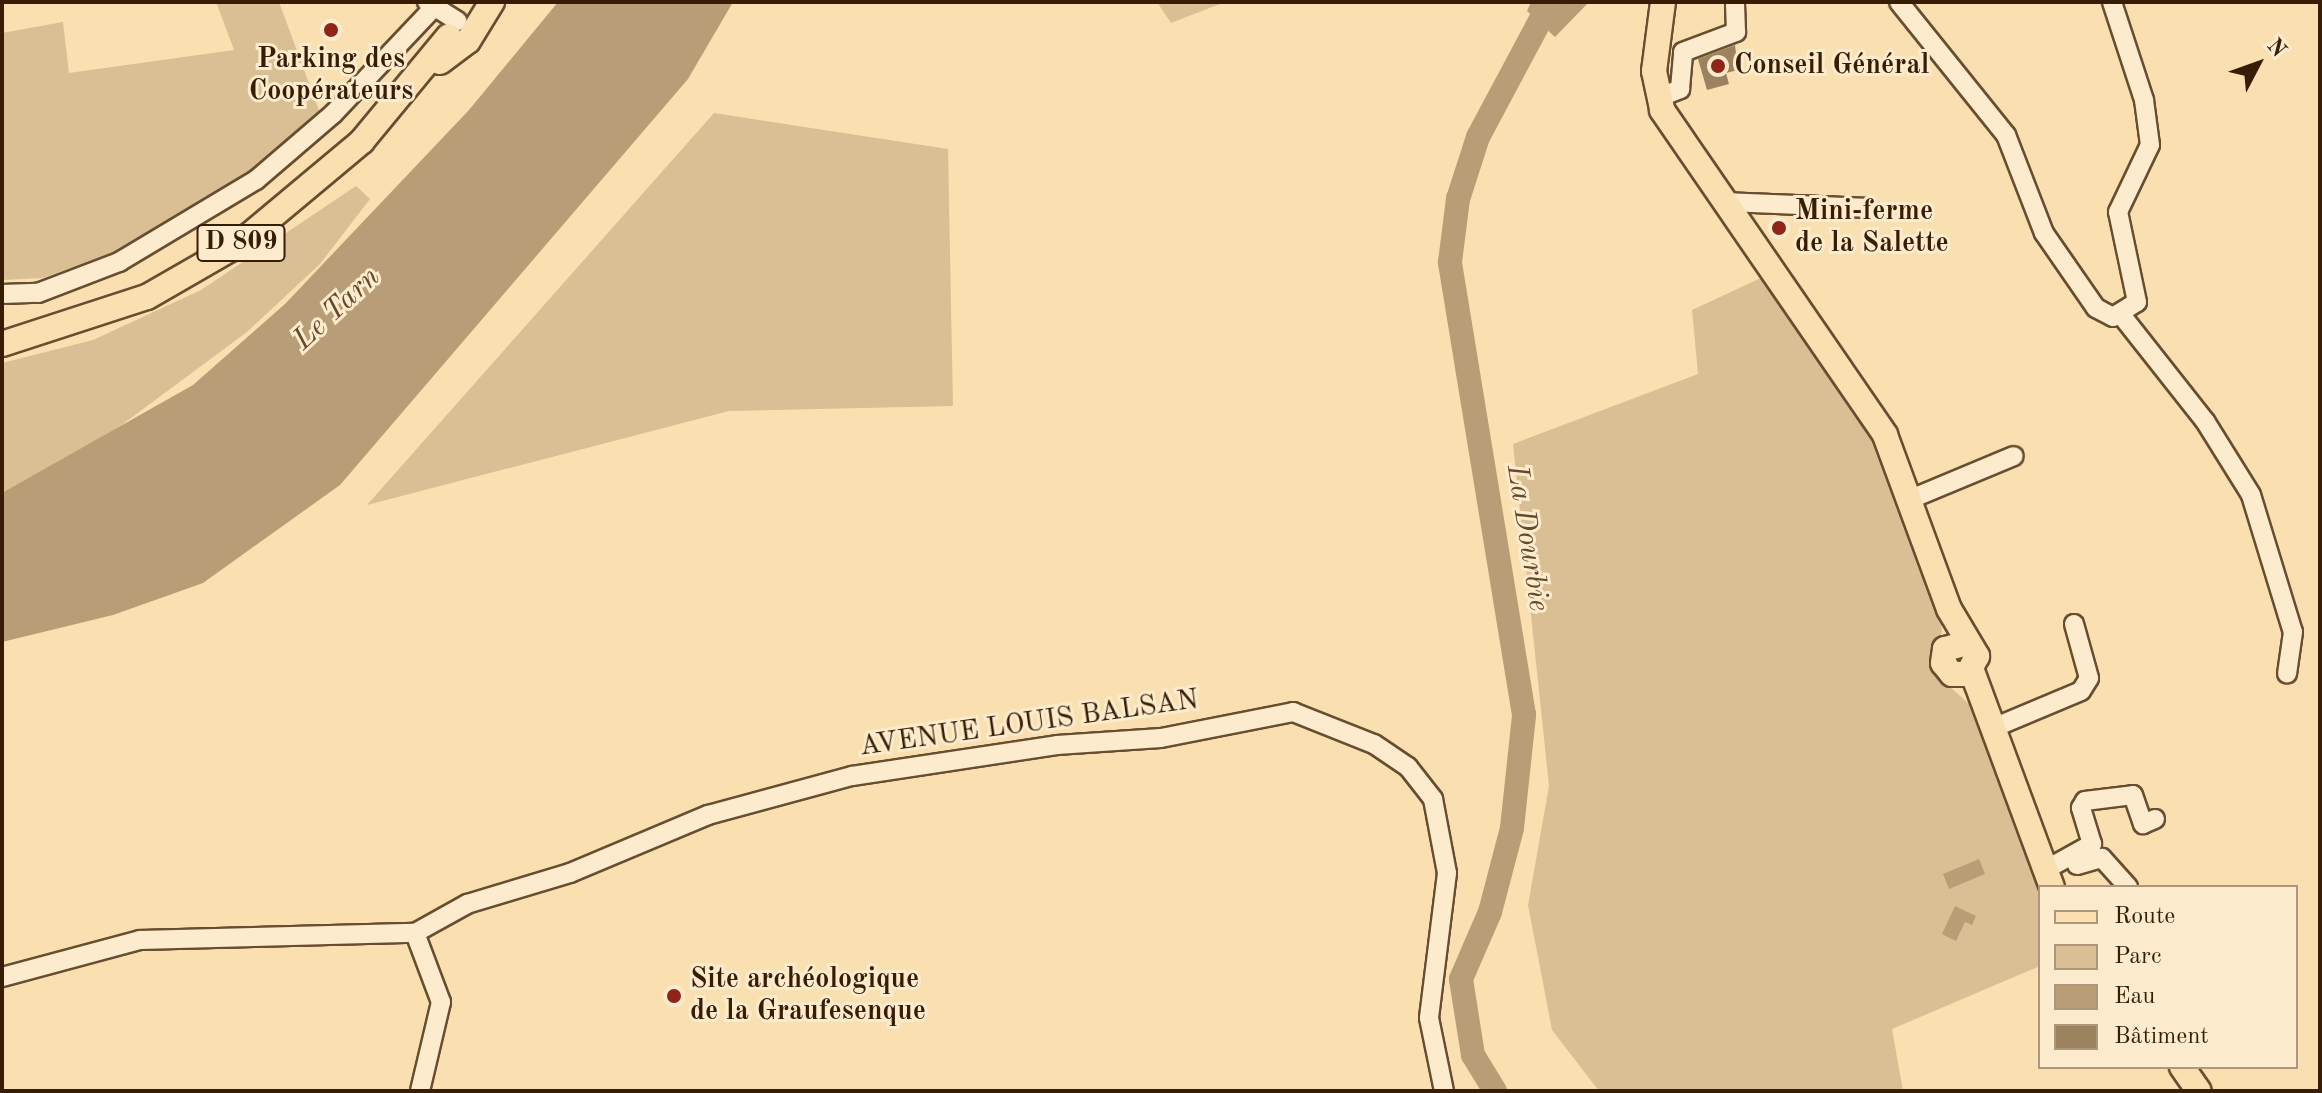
<!DOCTYPE html>
<html>
<head>
<meta charset="utf-8">
<style>
  body { margin:0 }
  #map { position:relative; width:2322px; height:1093px; overflow:hidden; background:#fae0b0; font-family:"Old Standard TT",serif }
  div>[style] { position:absolute }
  .green>* { inset:0; background:#d9bf93 }
  .water>* { inset:0; background:#b89d76 }
  .river>* { height:24px; margin:-12px; padding:0 12px; transform-origin:12px; border-radius:12px; background:#b89d76 }
  .building>* { inset:0; background:#9c825e }
  .roads { filter:drop-shadow(2px 0 #684d30) drop-shadow(-2px 0 #684d30) drop-shadow(0 2px #684d30) drop-shadow(0 -2px #684d30) }
  .minor>* { height:18px; margin:-9px; padding:0 9px; transform-origin:9px; border-radius:9px; background:#fcebcc }
  .major>* { height:24px; margin:-12px; padding:0 12px; transform-origin:12px; border-radius:12px; background:#fae0b0 }
  .dots>* { width:22px; height:22px; translate:-50% -50%; box-sizing:border-box; border:4px solid #fcebcc; border-radius:50% }
  span { translate:-50% -50%; white-space:nowrap; text-align:center; line-height:1.15; -webkit-text-stroke:6px #fcebcc; paint-order:stroke }
  .shield-label span { padding:2px 6px; background:#fcebcc; border:2px solid; border-radius:6px; -webkit-text-stroke-width:0 }
  .shield-label { font-size:26px; color:#371c06; font-weight:700 }
  .poi-label { font-size:28px; color:#371c06; font-weight:700 }
  .left { translate:0 -50%; text-align:left }
  .street-label { font-size:28px; color:#371c06 }
  .water-label { font-size:30px; color:#64492d; font-style:italic }
  .frame { position:absolute; inset:0; border:4px solid #371c06; pointer-events:none }
  .legend { position:absolute; left:2038px; top:885px; width:260px; height:184px; box-sizing:border-box; background:#fcebcc; border:2px solid #ad987d; margin:0; padding:10px 14px; list-style:none; font-size:24px; color:#371c06 }
  .legend li { display:flex; align-items:center; gap:16px; height:40px }
  .legend b { width:40px; border:2px solid #ad987d }
  .north { position:absolute; left:2218px; top:24px; width:80px; height:80px; -webkit-text-stroke:6px #fcebcc; paint-order:stroke; rotate:49deg; font-size:22px; font-weight:700; line-height:32px; text-align:center; color:#371c06 }
  .north::after { content:''; display:block; margin:auto; width:28px; height:36px; background:#371c06; clip-path:polygon(50% 0,100% 100%,50% 72%,0 100%) }
</style>
</head>
<body>
<div id="map">
  <div class="green">
    <i style="clip-path:polygon(216px 2px,279px 2px,320px 113px,252px 170px,119px 250px,43px 278px,2px 280px,2px 33px,63px 22px,69px 73px,234px 50px)"></i>
    <i style="clip-path:polygon(1157px 2px,1225px 2px,1171px 23px)"></i>
    <i style="clip-path:polygon(714px 113px,948px 149px,953px 406px,729px 411px,367px 505px)"></i>
    <i style="clip-path:polygon(356px 186px,370px 199px,320px 264px,247px 332px,42px 484px,2px 495px,2px 363px,93px 340px,201px 290px)"></i>
    <i style="clip-path:polygon(1765px 276px,1877px 442px,1938px 607px,1942px 631px,1931px 670px,1976px 710px,2040px 887px,2040px 966px,1892px 1029px,1903px 1091px,1599px 1091px,1552px 1030px,1528px 905px,1549px 786px,1513px 444px,1698px 374px,1692px 310px)"></i>
  </div>
  <div class="water">
    <i style="clip-path:polygon(558px 2px,733px 2px,688px 79px,340px 485px,203px 583px,113px 615px,2px 642px,2px 493px,193px 385px,285px 304px,469px 110px)"></i>
    <i style="clip-path:polygon(1531px 2px,1589px 2px,1555px 37px,1527px 11px)"></i>
    <i style="clip-path:polygon(1979px 859px,1985px 874px,1949px 889px,1943px 874px)"></i>
    <i style="clip-path:polygon(1955px 906px,1976px 916px,1972px 925px,1965px 922px,1956px 941px,1942px 934px)"></i>
  </div>
  <div class="river">
    <i style="left:1495px;top:1091px;width:42px;rotate:-121.4deg"></i>
    <i style="left:1473px;top:1055px;width:77px;rotate:-99deg"></i>
    <i style="left:1461px;top:979px;width:73px;rotate:-66.6deg"></i>
    <i style="left:1490px;top:912px;width:87px;rotate:-75.3deg"></i>
    <i style="left:1512px;top:828px;width:114px;rotate:-83.9deg"></i>
    <i style="left:1524px;top:715px;width:459px;rotate:-99.3deg"></i>
    <i style="left:1450px;top:262px;width:64px;rotate:-82.8deg"></i>
    <i style="left:1458px;top:199px;width:65px;rotate:-72.1deg"></i>
    <i style="left:1478px;top:137px;width:153px;rotate:-61.9deg"></i>
  </div>
  <div class="building">
    <i style="clip-path:polygon(1735px 45px,1738px 70px,1726px 73px,1729px 84px,1707px 90px,1698px 59px)"></i>
  </div>
  <div class="roads">
    <div class="minor">
      <i style="left:427px;top:2px;width:36px;rotate:32deg"></i>
      <i style="left:1899px;top:2px;width:171px;rotate:51.2deg"></i>
      <i style="left:2006px;top:135px;width:105px;rotate:68.8deg"></i>
      <i style="left:2044px;top:233px;width:91px;rotate:55.3deg"></i>
      <i style="left:2096px;top:308px;width:19px;rotate:28deg"></i>
      <i style="left:2113px;top:317px;width:28px;rotate:-32deg"></i>
      <i style="left:2137px;top:302px;width:92px;rotate:-101.9deg"></i>
      <i style="left:2118px;top:212px;width:74px;rotate:-64.5deg"></i>
      <i style="left:2150px;top:145px;width:45px;rotate:-97.6deg"></i>
      <i style="left:2144px;top:100px;width:103px;rotate:-108.1deg"></i>
      <i style="left:1657px;top:98px;width:25px;rotate:-21deg"></i>
      <i style="left:1680px;top:89px;width:37px;rotate:-85deg"></i>
      <i style="left:1683px;top:52px;width:57px;rotate:-20.7deg"></i>
      <i style="left:1736px;top:32px;width:30px;rotate:-92deg"></i>
      <i style="left:1726px;top:202px;width:141px;rotate:2.4deg"></i>
      <i style="left:2px;top:294px;width:36px;rotate:-2deg"></i>
      <i style="left:38px;top:293px;width:87px;rotate:-20.9deg"></i>
      <i style="left:119px;top:262px;width:160px;rotate:-30.9deg"></i>
      <i style="left:256px;top:180px;width:101px;rotate:-40.6deg"></i>
      <i style="left:333px;top:114px;width:154px;rotate:-46.6deg"></i>
      <i style="left:2122px;top:316px;width:134px;rotate:51.7deg"></i>
      <i style="left:2205px;top:421px;width:87px;rotate:58.1deg"></i>
      <i style="left:2251px;top:495px;width:143px;rotate:73deg"></i>
      <i style="left:2293px;top:632px;width:42px;rotate:98.1deg"></i>
      <i style="left:1913px;top:498px;width:109px;rotate:-22.6deg"></i>
      <i style="left:1993px;top:728px;width:95px;rotate:-22.8deg"></i>
      <i style="left:2081px;top:691px;width:15px;rotate:-58deg"></i>
      <i style="left:2089px;top:678px;width:56px;rotate:-105.5deg"></i>
      <i style="left:2077px;top:865px;width:26px;rotate:-16deg"></i>
      <i style="left:2102px;top:858px;width:39px;rotate:48deg"></i>
      <i style="left:2045px;top:870px;width:54px;rotate:-29deg"></i>
      <i style="left:2092px;top:844px;width:38px;rotate:-107deg"></i>
      <i style="left:2081px;top:808px;width:8px;rotate:-60deg"></i>
      <i style="left:2085px;top:801px;width:48px;rotate:-7.1deg"></i>
      <i style="left:2133px;top:795px;width:31px;rotate:71deg"></i>
      <i style="left:2143px;top:824px;width:13px;rotate:-23deg"></i>
      <i style="left:415px;top:933px;width:74px;rotate:69.4deg"></i>
      <i style="left:441px;top:1002px;width:91px;rotate:103.3deg"></i>
      <i style="left:2px;top:977px;width:143px;rotate:-15deg"></i>
      <i style="left:140px;top:940px;width:275px;rotate:-1.5deg"></i>
      <i style="left:415px;top:933px;width:60px;rotate:-29.1deg"></i>
      <i style="left:467px;top:904px;width:108px;rotate:-16.8deg"></i>
      <i style="left:570px;top:873px;width:150px;rotate:-22.8deg"></i>
      <i style="left:708px;top:815px;width:149px;rotate:-15.2deg"></i>
      <i style="left:852px;top:776px;width:207px;rotate:-8.6deg"></i>
      <i style="left:1057px;top:745px;width:104px;rotate:-3.9deg"></i>
      <i style="left:1161px;top:738px;width:135px;rotate:-11.1deg"></i>
      <i style="left:1293px;top:712px;width:87px;rotate:21.6deg"></i>
      <i style="left:1374px;top:744px;width:41px;rotate:34.1deg"></i>
      <i style="left:1408px;top:767px;width:41px;rotate:52deg"></i>
      <i style="left:1433px;top:799px;width:75px;rotate:79.3deg"></i>
      <i style="left:1447px;top:873px;width:146px;rotate:97.1deg"></i>
      <i style="left:1429px;top:1018px;width:75px;rotate:78.4deg"></i>
    </div>
    <div class="major">
      <i style="left:1663px;top:2px;width:70px;rotate:97.4deg"></i>
      <i style="left:1654px;top:71px;width:40px;rotate:78deg"></i>
      <i style="left:1662px;top:110px;width:394px;rotate:55.5deg"></i>
      <i style="left:1885px;top:435px;width:185px;rotate:69.8deg"></i>
      <i style="left:1949px;top:609px;width:55px;rotate:59.2deg"></i>
      <i style="left:1977px;top:656px;width:20px;rotate:117deg"></i>
      <i style="left:1968px;top:674px;width:16px;rotate:180deg"></i>
      <i style="left:1952px;top:674px;width:14px;rotate:-129deg"></i>
      <i style="left:1943px;top:663px;width:14px;rotate:-82deg"></i>
      <i style="left:1945px;top:649px;width:24px;rotate:-15deg"></i>
      <i style="left:440px;top:62px;width:35px;rotate:-37deg"></i>
      <i style="left:468px;top:41px;width:46px;rotate:-58.4deg"></i>
      <i style="left:2px;top:344px;width:152px;rotate:-18deg"></i>
      <i style="left:147px;top:297px;width:106px;rotate:-29.9deg"></i>
      <i style="left:239px;top:244px;width:160px;rotate:-39.9deg"></i>
      <i style="left:362px;top:141px;width:136px;rotate:-50.4deg"></i>
      <i style="left:1972px;top:671px;width:230px;rotate:69.7deg"></i>
      <i style="left:2182px;top:1067px;width:29px;rotate:55deg"></i>
    </div>
  </div>
  <div class="dots">
    <i style="left:331px;top:30px;background:#8f2418"></i>
    <i style="left:1718px;top:66px;background:#8f2418"></i>
    <i style="left:1779px;top:228px;background:#8f2418"></i>
    <i style="left:674px;top:996px;background:#8f2418"></i>
  </div>
  <div class="shield-label">
    <span style="left:241px;top:243px">D 809</span>
  </div>
  <div class="poi-label">
    <span style="left:331px;top:76px">Parking des<br>Coopérateurs</span>
    <span class="left" style="left:1734px;top:66px">Conseil Général</span>
    <span class="left" style="left:1795px;top:228px">Mini-ferme<br>de la Salette</span>
    <span class="left" style="left:690px;top:996px">Site archéologique<br>de la Graufesenque</span>
  </div>
  <div class="street-label">
    <span style="left:1029px;top:724px;rotate:-8deg">AVENUE LOUIS BALSAN</span>
  </div>
  <div class="water-label">
    <span style="left:337px;top:309px;rotate:-43deg">Le Tarn</span>
    <span style="left:1527px;top:538px;rotate:81deg">La Dourbie</span>
  </div>
  <div class="frame"></div>
  <ul class="legend">
  <li><b style="height:10px;background:#fae0b0"></b>Route</li>
  <li><b style="height:22px;background:#d9bf93"></b>Parc</li>
  <li><b style="height:22px;background:#b89d76"></b>Eau</li>
  <li><b style="height:22px;background:#9c825e"></b>Bâtiment</li>
  </ul>
  <div class="north">N</div>
</div>
</body>
</html>
